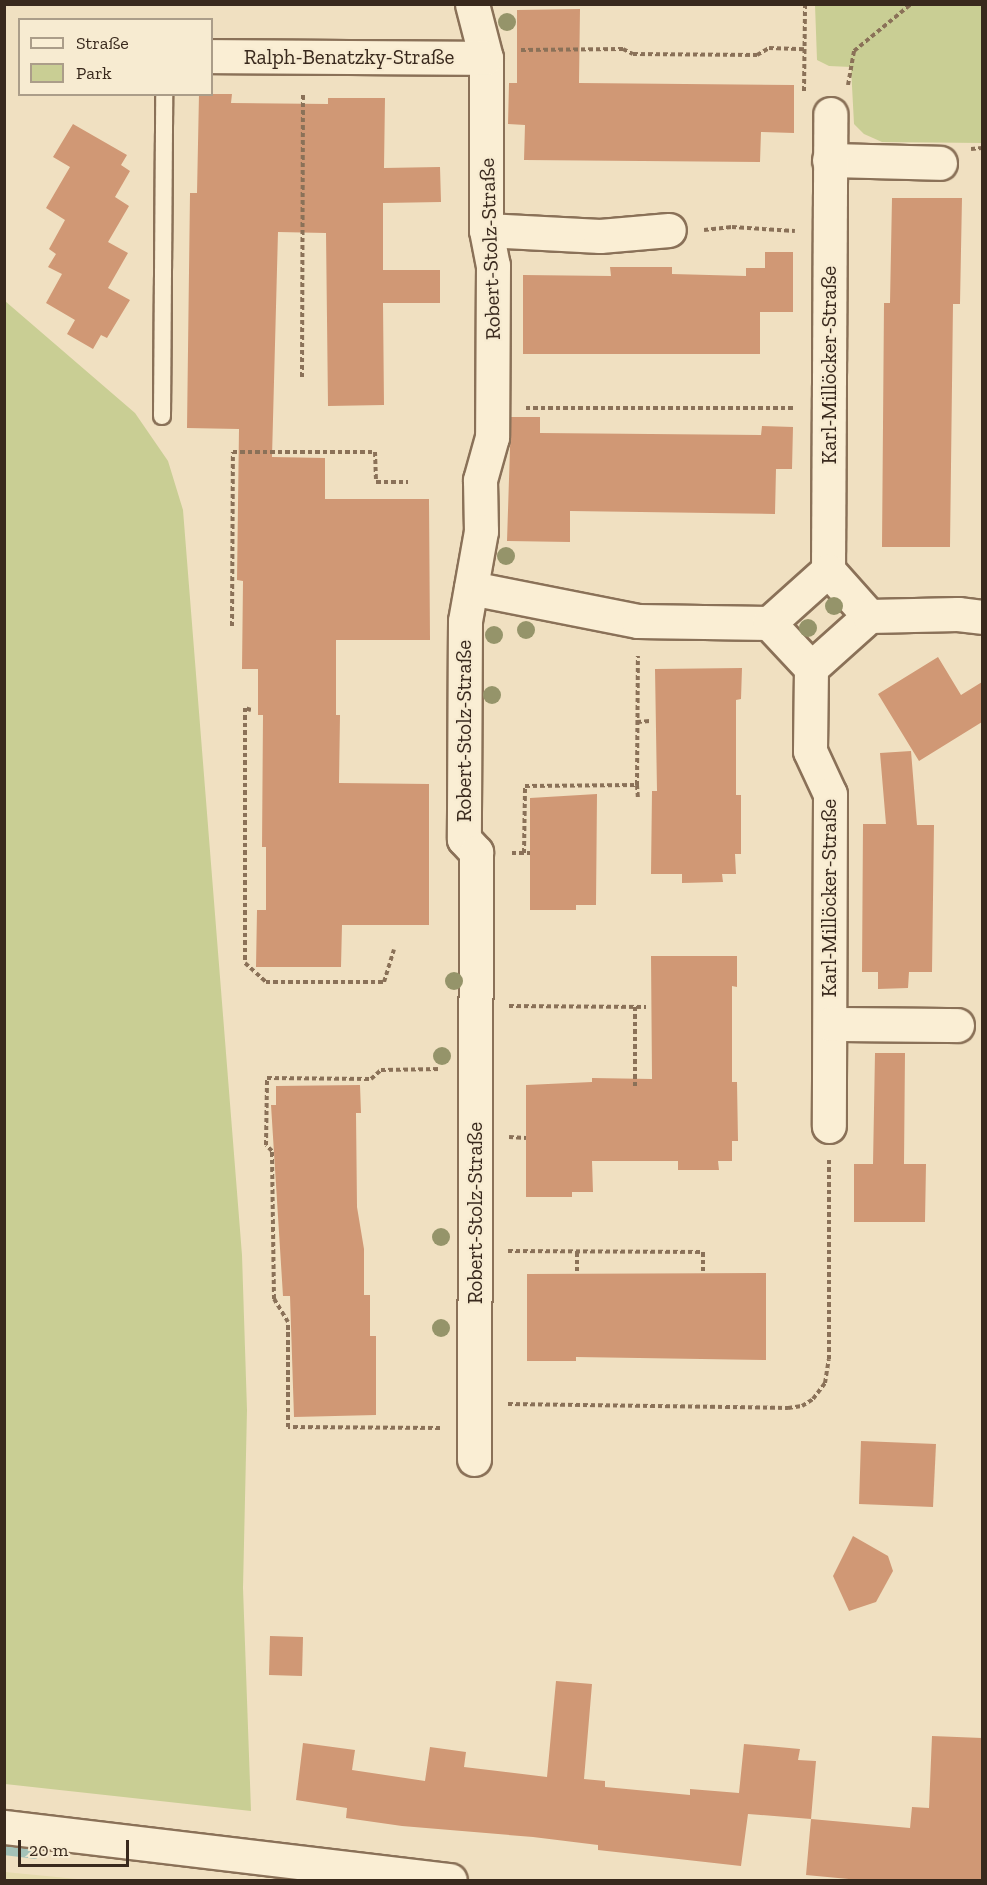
<!DOCTYPE html>
<html>
<head>
<meta charset="utf-8">
<style>
  body { margin:0 }
  #map { position:relative; width:987px; height:1885px; overflow:hidden; background:#f0e0c1; font-family:"Zilla Slab",serif }
  div>[style] { position:absolute }
  .farmland>* { inset:0; background:#e6dbae }
  .green>* { inset:0; background:#c9ce94 }
  .stream>* { height:10px; margin:-5px; padding:0 5px; transform-origin:5px; border-radius:5px; background:#a4c2b8 }
  .building>* { inset:0; background:#d09875 }
  .path>* { height:4px; margin-top:-2px; transform-origin:0; background:repeating-linear-gradient(90deg,#8a7158 0 4.5px,transparent 0 7.5px) }
  .roads { filter:drop-shadow(2px 0 #8a7158) drop-shadow(-2px 0 #8a7158) drop-shadow(0 2px #8a7158) drop-shadow(0 -2px #8a7158) }
  .service>* { height:16px; margin:-8px; padding:0 8px; transform-origin:8px; border-radius:8px; background:#faeed4 }
  .minor>* { height:33px; margin:-16.5px; padding:0 16.5px; transform-origin:16.5px; border-radius:16.5px; background:#faeed4 }
  .trees>* { width:18px; height:18px; margin:-9px; border-radius:50%; background:#95946a }
  span { translate:-50% -50%; white-space:nowrap; text-align:center; line-height:1.15; -webkit-text-stroke:4.5px #f7ebd1; paint-order:stroke }
  .street-label { font-size:21px; color:#39291d }
  .frame { position:absolute; inset:0; border:6px solid #39291d; pointer-events:none }
  .legend { position:absolute; left:18px; top:18px; width:195px; height:78px; box-sizing:border-box; background:#f7ebd1; border:2px solid #ab9d89; margin:0; padding:8px 10px; list-style:none; font-size:18px; color:#39291d }
  .legend li { display:flex; align-items:center; gap:12px; height:30px }
  .legend b { width:30px; border:2px solid #ab9d89 }
  .scale { position:absolute; left:18px; top:1840px; width:111px; height:27px; box-sizing:border-box; border:3px solid #39291d; border-top:0; padding-left:8px; font-size:18px; line-height:21px; white-space:nowrap; color:#39291d; -webkit-text-stroke:4px #f7ebd1; paint-order:stroke }
</style>
</head>
<body>
<div id="map">
  <div class="farmland">
    <i style="clip-path:polygon(5px 1872px,87px 1880px,5px 1880px)"></i>
  </div>
  <div class="green">
    <i style="clip-path:polygon(815px 5px,982px 5px,982px 143px,882px 142px,864px 134px,854px 124px,851px 67px,829px 66px,817px 60px)"></i>
    <i style="clip-path:polygon(5px 301px,135px 413px,168px 461px,183px 510px,242px 1255px,247px 1410px,243px 1588px,251px 1811px,5px 1784px)"></i>
  </div>
  <div class="stream">
    <i style="left:4px;top:1850px;width:31px;rotate:7deg"></i>
  </div>
  <div class="building">
    <i style="clip-path:polygon(580px 9px,579px 83px,794px 85px,794px 133px,761px 132px,760px 162px,524px 160px,525px 125px,508px 124px,509px 83px,517px 83px,517px 10px)"></i>
    <i style="clip-path:polygon(199px 94px,232px 94px,231px 103px,328px 104px,328px 98px,385px 98px,384px 168px,440px 167px,441px 202px,383px 203px,383px 270px,440px 270px,440px 303px,383px 303px,384px 405px,328px 406px,326px 233px,278px 232px,272px 457px,325px 458px,325px 499px,429px 499px,430px 640px,336px 640px,336px 715px,340px 715px,339px 783px,429px 784px,429px 925px,342px 925px,341px 967px,256px 967px,257px 910px,266px 910px,266px 847px,262px 847px,263px 715px,258px 715px,258px 669px,242px 669px,243px 581px,237px 580px,239px 429px,187px 428px,190px 193px,197px 193px)"></i>
    <i style="clip-path:polygon(73px 124px,127px 155px,121px 165px,130px 171px,115px 197px,129px 206px,108px 242px,128px 253px,108px 288px,130px 300px,107px 338px,101px 335px,93px 349px,67px 334px,75px 320px,46px 303px,62px 274px,48px 267px,56px 254px,49px 249px,65px 220px,46px 208px,70px 167px,53px 157px)"></i>
    <i style="clip-path:polygon(892px 198px,962px 198px,960px 304px,953px 304px,950px 547px,882px 547px,884px 303px,890px 303px)"></i>
    <i style="clip-path:polygon(765px 252px,793px 252px,793px 312px,760px 312px,760px 354px,523px 354px,523px 275px,611px 276px,610px 267px,672px 267px,672px 274px,746px 276px,746px 268px,765px 268px)"></i>
    <i style="clip-path:polygon(511px 417px,540px 417px,540px 433px,761px 435px,762px 426px,793px 427px,792px 469px,776px 469px,775px 514px,570px 511px,570px 542px,507px 541px)"></i>
    <i style="clip-path:polygon(938px 657px,961px 695px,982px 682px,982px 722px,919px 761px,878px 694px)"></i>
    <i style="clip-path:polygon(742px 668px,741px 699px,736px 700px,736px 795px,741px 795px,741px 854px,735px 854px,736px 874px,722px 874px,723px 882px,682px 883px,682px 874px,651px 874px,652px 791px,657px 791px,655px 669px)"></i>
    <i style="clip-path:polygon(911px 751px,917px 825px,934px 825px,932px 972px,909px 972px,908px 988px,878px 989px,878px 972px,862px 972px,863px 824px,886px 824px,880px 753px)"></i>
    <i style="clip-path:polygon(597px 794px,596px 905px,576px 905px,576px 910px,530px 910px,530px 798px)"></i>
    <i style="clip-path:polygon(651px 956px,737px 956px,737px 987px,732px 986px,732px 1082px,737px 1082px,738px 1141px,732px 1141px,732px 1161px,718px 1161px,719px 1170px,678px 1170px,678px 1161px,592px 1161px,593px 1192px,572px 1192px,572px 1197px,526px 1197px,526px 1085px,592px 1082px,592px 1078px,652px 1079px)"></i>
    <i style="clip-path:polygon(875px 1053px,905px 1053px,904px 1164px,926px 1164px,925px 1222px,854px 1222px,854px 1164px,873px 1164px)"></i>
    <i style="clip-path:polygon(360px 1085px,361px 1113px,356px 1113px,357px 1207px,364px 1249px,364px 1295px,370px 1295px,370px 1336px,376px 1336px,376px 1415px,294px 1417px,290px 1296px,283px 1296px,271px 1105px,276px 1105px,276px 1086px)"></i>
    <i style="clip-path:polygon(766px 1273px,766px 1360px,576px 1357px,576px 1361px,527px 1361px,527px 1274px)"></i>
    <i style="clip-path:polygon(861px 1441px,936px 1444px,933px 1507px,859px 1504px)"></i>
    <i style="clip-path:polygon(853px 1536px,888px 1556px,893px 1571px,876px 1602px,849px 1611px,833px 1576px)"></i>
    <i style="clip-path:polygon(270px 1636px,303px 1637px,302px 1676px,269px 1675px)"></i>
    <i style="clip-path:polygon(556px 1681px,592px 1684px,584px 1779px,605px 1781px,605px 1787px,690px 1795px,690px 1789px,739px 1793px,744px 1744px,800px 1749px,798px 1760px,816px 1761px,811px 1819px,748px 1814px,741px 1866px,598px 1850px,598px 1845px,533px 1837px,402px 1826px,346px 1818px,347px 1808px,296px 1800px,303px 1743px,355px 1750px,352px 1770px,425px 1781px,430px 1747px,466px 1752px,464px 1767px,547px 1777px)"></i>
    <i style="clip-path:polygon(932px 1736px,982px 1738px,982px 1881px,870px 1881px,806px 1875px,811px 1819px,910px 1828px,912px 1807px,929px 1808px)"></i>
  </div>
  <div class="path">
    <i style="left:521px;top:50px;width:102px;rotate:-0.6deg"></i>
    <i style="left:623px;top:49px;width:11px;rotate:27deg"></i>
    <i style="left:633px;top:54px;width:124px;rotate:0.5deg"></i>
    <i style="left:757px;top:55px;width:14px;rotate:-30deg"></i>
    <i style="left:769px;top:48px;width:36px;rotate:2deg"></i>
    <i style="left:848px;top:85px;width:35px;rotate:-80deg"></i>
    <i style="left:854px;top:51px;width:74px;rotate:-39.5deg"></i>
    <i style="left:804px;top:91px;width:87px;rotate:-89.3deg"></i>
    <i style="left:971px;top:149px;width:11px;rotate:-5deg"></i>
    <i style="left:704px;top:230px;width:28px;rotate:-6deg"></i>
    <i style="left:732px;top:227px;width:63px;rotate:3.6deg"></i>
    <i style="left:302px;top:377px;width:285px;rotate:-89.8deg"></i>
    <i style="left:526px;top:408px;width:269px"></i>
    <i style="left:232px;top:626px;width:174px;rotate:-89.7deg"></i>
    <i style="left:233px;top:452px;width:142px"></i>
    <i style="left:375px;top:452px;width:30px;rotate:88deg"></i>
    <i style="left:376px;top:482px;width:32px"></i>
    <i style="left:251px;top:710px;width:6px;rotate:-162deg"></i>
    <i style="left:245px;top:708px;width:255px;rotate:90deg"></i>
    <i style="left:245px;top:963px;width:28px;rotate:42deg"></i>
    <i style="left:266px;top:982px;width:118px"></i>
    <i style="left:384px;top:982px;width:34px;rotate:-73deg"></i>
    <i style="left:637px;top:722px;width:13px;rotate:-4deg"></i>
    <i style="left:637px;top:785px;width:14px;rotate:86deg"></i>
    <i style="left:512px;top:853px;width:18px"></i>
    <i style="left:524px;top:853px;width:67px;rotate:-89.1deg"></i>
    <i style="left:525px;top:786px;width:112px;rotate:-0.5deg"></i>
    <i style="left:637px;top:785px;width:129px;rotate:-89.6deg"></i>
    <i style="left:509px;top:1006px;width:137px;rotate:0.4deg"></i>
    <i style="left:635px;top:1007px;width:79px;rotate:90deg"></i>
    <i style="left:509px;top:1137px;width:17px;rotate:3deg"></i>
    <i style="left:508px;top:1251px;width:195px;rotate:0.3deg"></i>
    <i style="left:703px;top:1252px;width:21px;rotate:90deg"></i>
    <i style="left:577px;top:1252px;width:21px;rotate:90deg"></i>
    <i style="left:508px;top:1404px;width:280px;rotate:0.8deg"></i>
    <i style="left:788px;top:1408px;width:14px;rotate:-8deg"></i>
    <i style="left:802px;top:1406px;width:13px;rotate:-32deg"></i>
    <i style="left:813px;top:1399px;width:20px;rotate:-53deg"></i>
    <i style="left:825px;top:1383px;width:24px;rotate:-81deg"></i>
    <i style="left:829px;top:1359px;width:199px;rotate:-90deg"></i>
    <i style="left:440px;top:1428px;width:152px;rotate:-179.6deg"></i>
    <i style="left:288px;top:1427px;width:105px;rotate:-90deg"></i>
    <i style="left:288px;top:1322px;width:27px;rotate:-121deg"></i>
    <i style="left:274px;top:1299px;width:148px;rotate:-90.8deg"></i>
    <i style="left:272px;top:1151px;width:8px;rotate:-135deg"></i>
    <i style="left:266px;top:1145px;width:67px;rotate:-89.1deg"></i>
    <i style="left:267px;top:1078px;width:104px;rotate:0.6deg"></i>
    <i style="left:371px;top:1079px;width:13px;rotate:-42deg"></i>
    <i style="left:381px;top:1070px;width:60px;rotate:-1deg"></i>
  </div>
  <div class="roads">
    <div class="service">
      <i style="left:162px;top:416px;width:322px;rotate:-89.6deg"></i>
    </div>
    <div class="minor">
      <i style="left:472px;top:4px;width:56px;rotate:75.5deg"></i>
      <i style="left:486px;top:58px;width:172px;rotate:90deg"></i>
      <i style="left:486px;top:230px;width:36px;rotate:79deg"></i>
      <i style="left:493px;top:265px;width:172px;rotate:90.3deg"></i>
      <i style="left:492px;top:437px;width:45px;rotate:105.6deg"></i>
      <i style="left:480px;top:480px;width:51px;rotate:88.9deg"></i>
      <i style="left:481px;top:531px;width:91px;rotate:100.1deg"></i>
      <i style="left:465px;top:621px;width:218px;rotate:90.3deg"></i>
      <i style="left:464px;top:839px;width:18px;rotate:47deg"></i>
      <i style="left:476px;top:852px;width:607px;rotate:90.19deg"></i>
      <i style="left:212px;top:56px;width:274px;rotate:0.4deg"></i>
      <i style="left:829px;top:160px;width:111px;rotate:1.5deg"></i>
      <i style="left:486px;top:230px;width:114px;rotate:3deg"></i>
      <i style="left:600px;top:236px;width:69px;rotate:-5deg"></i>
      <i style="left:828px;top:570px;width:456px;rotate:-89.7deg"></i>
      <i style="left:471px;top:588px;width:170px;rotate:11.2deg"></i>
      <i style="left:638px;top:621px;width:131px;rotate:0.9deg"></i>
      <i style="left:769px;top:623px;width:62px;rotate:47deg"></i>
      <i style="left:811px;top:668px;width:78px;rotate:-41.9deg"></i>
      <i style="left:769px;top:623px;width:79px;rotate:-41.9deg"></i>
      <i style="left:828px;top:570px;width:62px;rotate:48.3deg"></i>
      <i style="left:869px;top:616px;width:89px;rotate:-1.3deg"></i>
      <i style="left:958px;top:614px;width:24px;rotate:7deg"></i>
      <i style="left:811px;top:668px;width:83px;rotate:90.7deg"></i>
      <i style="left:810px;top:751px;width:47px;rotate:65.1deg"></i>
      <i style="left:830px;top:794px;width:332px;rotate:90.2deg"></i>
      <i style="left:830px;top:1024px;width:127px;rotate:0.5deg"></i>
      <i style="left:4px;top:1827px;width:449px;rotate:6.8deg"></i>
    </div>
  </div>
  <div class="trees">
    <i style="left:507px;top:22px"></i>
    <i style="left:506px;top:556px"></i>
    <i style="left:834px;top:606px"></i>
    <i style="left:808px;top:628px"></i>
    <i style="left:526px;top:630px"></i>
    <i style="left:494px;top:635px"></i>
    <i style="left:492px;top:695px"></i>
    <i style="left:454px;top:981px"></i>
    <i style="left:442px;top:1056px"></i>
    <i style="left:441px;top:1237px"></i>
    <i style="left:441px;top:1328px"></i>
  </div>
  <div class="street-label">
    <span style="left:349px;top:57px">Ralph-Benatzky-Straße</span>
    <span style="left:490px;top:249px;rotate:-92deg">Robert-Stolz-Straße</span>
    <span style="left:829px;top:365px;rotate:-90deg">Karl-Millöcker-Straße</span>
    <span style="left:464px;top:731px;rotate:-90deg">Robert-Stolz-Straße</span>
    <span style="left:829px;top:898px;rotate:-90deg">Karl-Millöcker-Straße</span>
    <span style="left:475px;top:1213px;rotate:-90deg">Robert-Stolz-Straße</span>
  </div>
  <div class="frame"></div>
  <ul class="legend">
  <li><b style="height:8px;background:#faeed4"></b>Straße</li>
  <li><b style="height:16px;background:#c9ce94"></b>Park</li>
  </ul>
  <div class="scale">20 m</div>
</div>
</body>
</html>
